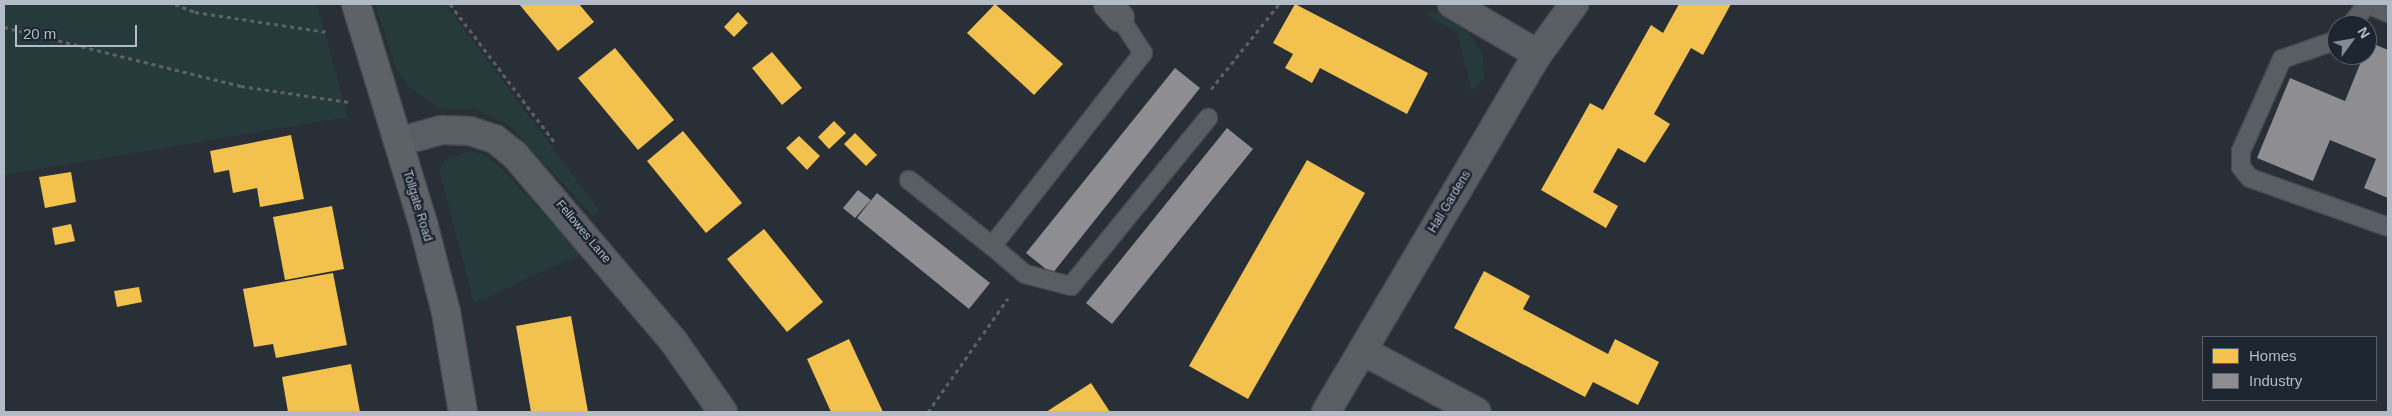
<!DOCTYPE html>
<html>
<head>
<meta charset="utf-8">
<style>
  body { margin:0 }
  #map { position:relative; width:2392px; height:416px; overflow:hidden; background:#292f36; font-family:Helvetica,sans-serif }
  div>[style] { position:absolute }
  .green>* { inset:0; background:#26393b }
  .homes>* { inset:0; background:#f2c14e }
  .industry>* { inset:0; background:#8d8d92 }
  .path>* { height:3px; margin-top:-1.5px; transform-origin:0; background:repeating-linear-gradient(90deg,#5c6167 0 4px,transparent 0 8px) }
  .roads { filter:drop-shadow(1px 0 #474b50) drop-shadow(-1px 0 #474b50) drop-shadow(0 1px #474b50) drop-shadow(0 -1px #474b50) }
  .lane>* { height:18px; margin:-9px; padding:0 9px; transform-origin:9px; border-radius:9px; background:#595d64 }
  .street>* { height:28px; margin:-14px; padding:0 14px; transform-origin:14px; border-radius:14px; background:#595d64 }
  .secondary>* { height:28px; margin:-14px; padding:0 14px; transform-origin:14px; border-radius:14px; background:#5d6168 }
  span { translate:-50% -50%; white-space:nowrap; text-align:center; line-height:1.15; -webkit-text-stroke:5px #1d2530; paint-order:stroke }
  .street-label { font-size:12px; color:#b3bbc7 }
  .frame { position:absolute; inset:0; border:5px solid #b3bbc7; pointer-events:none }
  .legend { position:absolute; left:2202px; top:336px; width:175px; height:65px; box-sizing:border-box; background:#1d2530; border:1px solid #59616c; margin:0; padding:6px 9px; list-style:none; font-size:15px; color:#b3bbc7 }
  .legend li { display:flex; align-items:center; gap:10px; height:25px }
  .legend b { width:25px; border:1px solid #59616c }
  .north { position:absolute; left:2327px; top:15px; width:50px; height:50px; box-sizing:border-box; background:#1d2530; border:1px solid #59616c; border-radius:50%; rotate:58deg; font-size:14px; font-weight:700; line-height:20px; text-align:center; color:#b3bbc7 }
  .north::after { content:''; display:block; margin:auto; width:18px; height:22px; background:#838a94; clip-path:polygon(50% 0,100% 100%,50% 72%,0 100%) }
  .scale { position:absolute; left:15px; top:25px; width:122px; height:22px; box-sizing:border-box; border:2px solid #b3bbc7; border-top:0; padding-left:6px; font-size:15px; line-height:18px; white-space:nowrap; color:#b3bbc7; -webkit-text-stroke:4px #1d2530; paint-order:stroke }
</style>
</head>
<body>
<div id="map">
  <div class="green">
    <i style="clip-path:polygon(4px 4px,317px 4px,348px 117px,4px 175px)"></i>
    <i style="clip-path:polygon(375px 4px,445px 4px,600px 211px,593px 216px,509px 125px,474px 109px,441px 109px,410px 88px,396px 68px)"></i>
    <i style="clip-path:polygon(1433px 11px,1468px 32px,1483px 55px,1484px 77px,1472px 93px,1457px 33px,1426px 15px)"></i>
    <i style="clip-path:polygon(469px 152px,483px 154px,499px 166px,581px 254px,474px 303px,439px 170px,445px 160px)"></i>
  </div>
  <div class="homes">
    <i style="clip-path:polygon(519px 4px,579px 4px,594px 22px,558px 51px)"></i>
    <i style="clip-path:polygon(995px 4px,1063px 64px,1034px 95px,967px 33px)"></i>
    <i style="clip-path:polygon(1295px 4px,1428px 73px,1407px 114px,1320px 68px,1312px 83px,1285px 68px,1293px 54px,1273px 43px)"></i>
    <i style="clip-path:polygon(1679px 4px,1731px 4px,1703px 55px,1691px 48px,1654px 114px,1670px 124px,1645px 163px,1618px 148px,1593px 192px,1618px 206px,1606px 228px,1541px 190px,1590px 103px,1603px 110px,1651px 25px,1663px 33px)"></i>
    <i style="clip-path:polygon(738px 12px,748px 23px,734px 37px,724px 27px)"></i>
    <i style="clip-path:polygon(615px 48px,674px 120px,638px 150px,578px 78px)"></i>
    <i style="clip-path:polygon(772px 52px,802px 88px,782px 105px,752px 68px)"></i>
    <i style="clip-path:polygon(834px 121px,846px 133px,829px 149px,818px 137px)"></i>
    <i style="clip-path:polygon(683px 131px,742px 203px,706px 233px,647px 161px)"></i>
    <i style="clip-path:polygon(855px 133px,877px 155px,866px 166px,844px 144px)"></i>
    <i style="clip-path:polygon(291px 135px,304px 199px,260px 207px,257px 188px,233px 193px,229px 170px,214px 173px,210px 151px)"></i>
    <i style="clip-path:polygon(799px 136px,820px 156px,807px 170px,786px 148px)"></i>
    <i style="clip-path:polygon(1307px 160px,1365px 193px,1248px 399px,1189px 366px)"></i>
    <i style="clip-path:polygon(71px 172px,76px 202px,45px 208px,39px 177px)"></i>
    <i style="clip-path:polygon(332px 206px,344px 269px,285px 280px,273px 217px)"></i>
    <i style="clip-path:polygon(71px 224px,75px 241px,55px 245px,52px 228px)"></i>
    <i style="clip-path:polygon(764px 229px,823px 302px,787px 332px,727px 259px)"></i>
    <i style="clip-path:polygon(1484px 271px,1530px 296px,1523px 309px,1608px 354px,1615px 339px,1659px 362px,1638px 405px,1593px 382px,1585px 397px,1454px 328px)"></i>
    <i style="clip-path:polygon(333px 273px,347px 345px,276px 358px,273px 344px,254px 347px,243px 289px)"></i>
    <i style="clip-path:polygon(139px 287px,142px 302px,117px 307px,114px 291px)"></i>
    <i style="clip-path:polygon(571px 316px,588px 412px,531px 412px,516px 326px)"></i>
    <i style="clip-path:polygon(849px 339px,869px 382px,883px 412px,831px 412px,807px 359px)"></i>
    <i style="clip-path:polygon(351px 364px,360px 412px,288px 412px,282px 377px)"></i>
    <i style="clip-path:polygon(1091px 383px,1110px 412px,1046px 412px)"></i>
  </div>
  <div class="industry">
    <i style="clip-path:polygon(2369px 42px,2388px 50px,2388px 198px,2364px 188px,2376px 159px,2330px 140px,2313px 181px,2257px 158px,2290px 78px,2345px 101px)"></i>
    <i style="clip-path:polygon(1175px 68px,1200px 88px,1052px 274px,1026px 253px)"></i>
    <i style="clip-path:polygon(1227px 128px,1253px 149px,1112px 324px,1086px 303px)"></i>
    <i style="clip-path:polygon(858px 190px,871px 200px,855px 218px,843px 208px)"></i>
    <i style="clip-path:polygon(877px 193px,990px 283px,969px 309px,857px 218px)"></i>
  </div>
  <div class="path">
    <i style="left:175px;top:4px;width:22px;rotate:22deg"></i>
    <i style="left:195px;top:12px;width:134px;rotate:8.6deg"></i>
    <i style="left:450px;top:4px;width:174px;rotate:52.9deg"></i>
    <i style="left:4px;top:27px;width:244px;rotate:14deg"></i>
    <i style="left:241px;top:86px;width:109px;rotate:8.4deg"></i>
    <i style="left:1211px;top:89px;width:109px;rotate:-51.3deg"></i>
    <i style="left:928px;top:412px;width:139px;rotate:-54.9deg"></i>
  </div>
  <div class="roads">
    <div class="lane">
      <i style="left:2367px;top:4px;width:23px;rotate:23deg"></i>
      <i style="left:1120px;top:18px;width:42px;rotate:56.7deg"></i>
      <i style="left:1143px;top:53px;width:245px;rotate:128deg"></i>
      <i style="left:992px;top:246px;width:43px;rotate:40.3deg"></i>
      <i style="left:1025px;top:274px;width:48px;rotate:14.6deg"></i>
      <i style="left:1071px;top:286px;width:217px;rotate:-50.8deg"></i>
      <i style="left:2351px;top:25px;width:26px;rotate:-53deg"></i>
      <i style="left:2337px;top:40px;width:58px;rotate:160.9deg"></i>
      <i style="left:2282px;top:59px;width:101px;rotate:114deg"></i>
      <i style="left:2241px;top:151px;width:16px;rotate:90deg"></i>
      <i style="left:2241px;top:167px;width:14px;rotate:51deg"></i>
      <i style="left:2250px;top:178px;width:146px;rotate:19.5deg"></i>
      <i style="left:909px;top:180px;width:106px;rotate:38.5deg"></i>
    </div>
    <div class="street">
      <i style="left:1108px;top:4px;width:18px;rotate:49deg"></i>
      <i style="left:1452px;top:4px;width:99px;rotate:30.2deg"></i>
      <i style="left:398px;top:142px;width:46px;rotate:-15.3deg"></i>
      <i style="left:442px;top:130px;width:28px;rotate:2deg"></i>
      <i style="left:470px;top:131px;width:26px;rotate:18deg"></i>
      <i style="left:495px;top:139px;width:26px;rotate:39deg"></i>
      <i style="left:515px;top:155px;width:245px;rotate:49.6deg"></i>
      <i style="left:674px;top:342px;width:85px;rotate:55deg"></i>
      <i style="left:1363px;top:351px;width:129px;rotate:28.2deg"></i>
      <i style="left:1326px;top:412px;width:416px;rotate:-59.4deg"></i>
      <i style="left:1538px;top:54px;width:62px;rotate:-54.2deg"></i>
    </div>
    <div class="secondary">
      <i style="left:356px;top:4px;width:233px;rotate:73deg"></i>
      <i style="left:424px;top:227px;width:88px;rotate:75.5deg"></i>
      <i style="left:446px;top:312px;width:101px;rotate:80.4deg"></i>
    </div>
  </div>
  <div class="street-label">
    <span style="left:1450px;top:202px;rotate:-59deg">Hall Gardens</span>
    <span style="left:417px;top:206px;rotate:73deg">Tollgate Road</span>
    <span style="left:583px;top:232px;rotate:50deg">Fellowes Lane</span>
  </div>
  <div class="frame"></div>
  <ul class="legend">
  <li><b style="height:14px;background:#f2c14e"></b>Homes</li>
  <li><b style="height:14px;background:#8d8d92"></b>Industry</li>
  </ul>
  <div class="north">N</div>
  <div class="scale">20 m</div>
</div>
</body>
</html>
